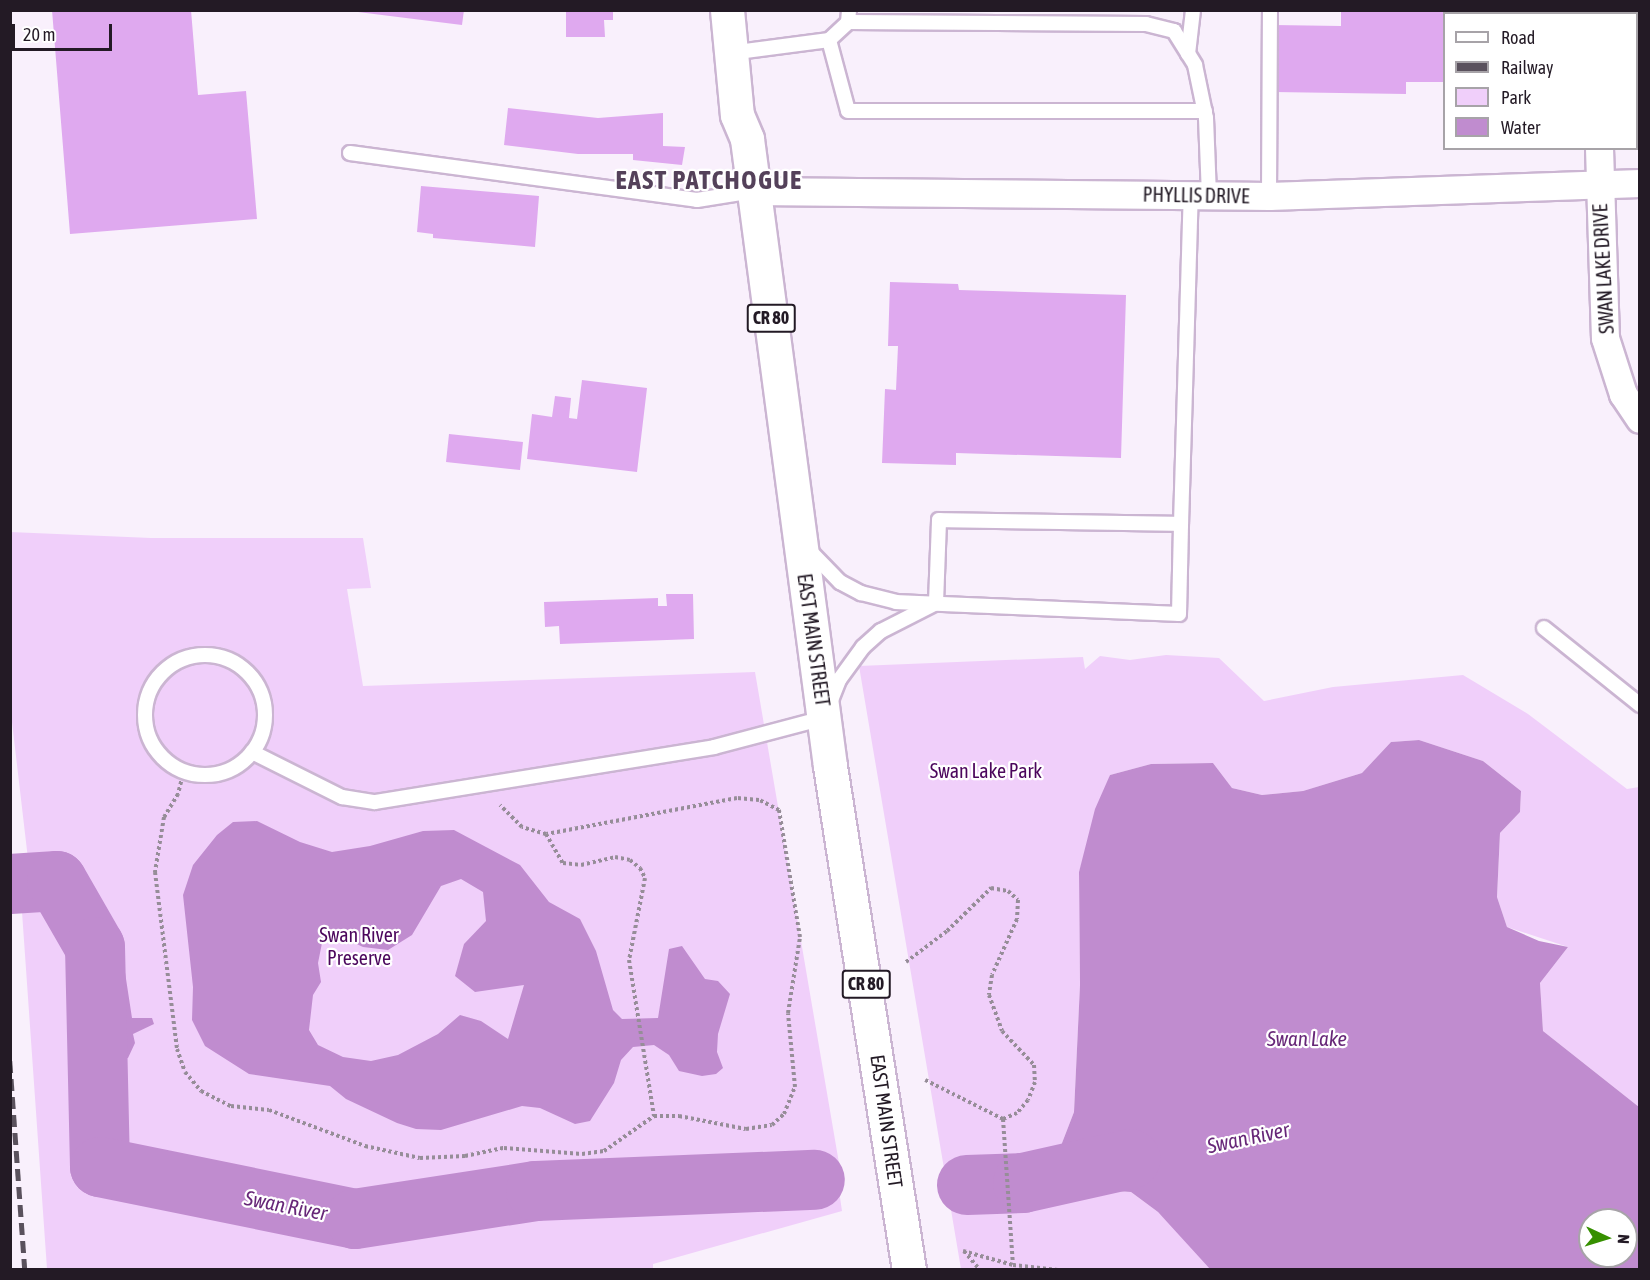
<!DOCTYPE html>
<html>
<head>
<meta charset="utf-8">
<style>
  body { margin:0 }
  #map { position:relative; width:1650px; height:1280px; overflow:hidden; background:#f9f0fc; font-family:"Asap Condensed",sans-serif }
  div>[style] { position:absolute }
  .green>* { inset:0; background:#f0cffa }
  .water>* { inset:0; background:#c08ccf }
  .river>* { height:60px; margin:-30px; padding:0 30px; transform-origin:30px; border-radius:30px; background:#c08ccf }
  .building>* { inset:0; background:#dfa9ef }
  .path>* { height:4px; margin-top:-2px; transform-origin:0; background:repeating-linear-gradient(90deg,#968d98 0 3px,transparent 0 6px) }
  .roads { filter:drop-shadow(2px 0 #cbb5d2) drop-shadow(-2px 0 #cbb5d2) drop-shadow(0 2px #cbb5d2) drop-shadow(0 -2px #cbb5d2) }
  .service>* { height:14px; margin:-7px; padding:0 7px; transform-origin:7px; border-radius:7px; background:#fff }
  .service>.ring { margin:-7px; padding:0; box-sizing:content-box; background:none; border:14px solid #fff; border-radius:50% }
  .minor>* { height:27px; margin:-13.5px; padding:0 13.5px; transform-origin:13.5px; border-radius:13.5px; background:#fff }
  .primary>* { height:33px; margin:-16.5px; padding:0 16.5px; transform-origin:16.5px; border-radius:16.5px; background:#fff }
  .rail>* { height:4.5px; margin-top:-2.25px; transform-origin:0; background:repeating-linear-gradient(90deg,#5a515d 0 12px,transparent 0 18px) }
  span { translate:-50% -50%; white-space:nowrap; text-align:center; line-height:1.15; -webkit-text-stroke:4.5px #fff; paint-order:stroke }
  .shield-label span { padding:2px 4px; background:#fff; border:2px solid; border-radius:4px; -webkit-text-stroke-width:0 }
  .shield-label { font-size:18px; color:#231a25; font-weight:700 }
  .street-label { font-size:20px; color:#231a25 }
  .park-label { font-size:20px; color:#4b065c }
  .water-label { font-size:21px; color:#672778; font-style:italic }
  .district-label { font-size:26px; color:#54415a; font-weight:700; letter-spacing:1.5px }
  .frame { position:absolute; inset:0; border:12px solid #231a25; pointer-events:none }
  .legend { position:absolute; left:1443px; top:12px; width:195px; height:138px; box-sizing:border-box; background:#fff; border:2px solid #a7a3a8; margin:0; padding:8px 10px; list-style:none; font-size:18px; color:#231a25 }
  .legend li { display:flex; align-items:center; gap:12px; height:30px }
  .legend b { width:30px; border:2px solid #a7a3a8 }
  .north { position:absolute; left:1578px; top:1208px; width:60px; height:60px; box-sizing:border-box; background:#fff; border:2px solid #a7a3a8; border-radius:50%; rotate:94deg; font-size:16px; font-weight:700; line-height:24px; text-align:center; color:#231a25 }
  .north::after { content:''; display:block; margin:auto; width:21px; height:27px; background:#369000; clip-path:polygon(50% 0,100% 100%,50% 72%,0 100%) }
  .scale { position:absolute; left:12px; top:24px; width:100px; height:27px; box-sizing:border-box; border:3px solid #231a25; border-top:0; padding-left:8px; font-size:18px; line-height:21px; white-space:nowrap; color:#231a25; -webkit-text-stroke:4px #fff; paint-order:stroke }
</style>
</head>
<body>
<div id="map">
  <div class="green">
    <i style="clip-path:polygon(10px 532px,151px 538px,363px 538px,371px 588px,347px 589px,363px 686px,755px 672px,840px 1169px,836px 1170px,842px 1211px,653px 1264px,653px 1269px,47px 1269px,22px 912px,28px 859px,10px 705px)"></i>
    <i style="clip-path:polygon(1166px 655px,1219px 658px,1264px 701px,1333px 687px,1463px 675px,1528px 714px,1627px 789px,1639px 787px,1639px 1107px,1543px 1031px,1540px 983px,1568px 947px,1507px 927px,1497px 897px,1500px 833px,1520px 812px,1521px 791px,1483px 761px,1419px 740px,1391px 742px,1362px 773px,1303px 791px,1262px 795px,1232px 788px,1213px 763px,1151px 764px,1110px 775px,1079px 872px,1080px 985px,1074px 1112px,1053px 1166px,1044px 1159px,1042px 1165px,1057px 1193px,1068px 1188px,1131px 1192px,1158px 1212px,1215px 1269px,961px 1269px,859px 666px,1083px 657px,1085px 669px,1100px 656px,1130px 660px)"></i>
  </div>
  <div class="water">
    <i style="clip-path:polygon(evenodd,1419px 740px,1483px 761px,1521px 791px,1520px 812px,1500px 833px,1497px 897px,1507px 927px,1539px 941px,1568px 947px,1540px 983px,1543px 1031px,1639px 1107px,1639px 1269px,1210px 1269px,1158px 1212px,1131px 1192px,1068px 1188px,1050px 1174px,1074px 1112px,1080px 985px,1079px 872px,1095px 809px,1110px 775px,1151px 764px,1213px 763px,1232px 788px,1262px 795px,1303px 791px,1362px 773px,1391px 742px,1419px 740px,1590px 1220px,1626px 1220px,1626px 1256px,1590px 1256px,1590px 1220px)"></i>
    <i style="clip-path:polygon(evenodd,257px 821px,300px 842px,332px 852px,370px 846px,423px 831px,454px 830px,520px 865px,549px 902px,580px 919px,596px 951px,613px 1010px,622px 1019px,658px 1018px,669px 949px,682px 946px,705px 979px,718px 981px,730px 994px,718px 1034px,717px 1052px,723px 1068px,716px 1074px,702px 1076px,679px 1071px,669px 1055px,654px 1045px,633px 1047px,621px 1060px,614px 1083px,590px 1121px,575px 1124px,540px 1108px,522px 1106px,441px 1130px,416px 1129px,397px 1123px,346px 1099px,330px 1086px,249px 1074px,205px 1046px,192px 1020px,193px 987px,183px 895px,193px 865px,217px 835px,233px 822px,257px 821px,461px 879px,483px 892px,486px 921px,464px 944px,455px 976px,475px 992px,524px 985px,508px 1039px,481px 1021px,460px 1015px,438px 1034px,398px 1055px,371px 1061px,343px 1057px,318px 1045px,309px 1030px,313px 995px,321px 982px,318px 963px,322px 943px,342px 937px,363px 947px,388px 950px,412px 935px,441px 886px,461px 879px)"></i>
    <i style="clip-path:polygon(100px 924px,119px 933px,132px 1018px,152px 1018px,154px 1024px,133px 1034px,135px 1043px,128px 1058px,117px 1059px,86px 1025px,84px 972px,90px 939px)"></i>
  </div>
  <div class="river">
    <i style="left:10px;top:884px;width:47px;rotate:-3.7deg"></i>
    <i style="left:57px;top:881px;width:76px;rotate:60.1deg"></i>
    <i style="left:95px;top:947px;width:220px;rotate:88.7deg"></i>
    <i style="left:100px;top:1167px;width:260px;rotate:11.5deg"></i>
    <i style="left:355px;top:1219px;width:183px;rotate:-8.8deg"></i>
    <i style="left:536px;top:1191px;width:279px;rotate:-2.3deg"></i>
    <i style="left:967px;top:1185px;width:56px;rotate:-2deg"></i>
    <i style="left:1023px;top:1183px;width:110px;rotate:-12.6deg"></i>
  </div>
  <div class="building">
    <i style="clip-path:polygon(52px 10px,191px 10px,198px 95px,246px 91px,257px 219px,70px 234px)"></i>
    <i style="clip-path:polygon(342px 10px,464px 10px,462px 25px)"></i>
    <i style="clip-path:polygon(566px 10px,613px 10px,613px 20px,604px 20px,605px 37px,566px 37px)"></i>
    <i style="clip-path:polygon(1341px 10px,1530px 10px,1444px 14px,1444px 82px,1406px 82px,1406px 94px,1274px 92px,1274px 25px,1341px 26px)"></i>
    <i style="clip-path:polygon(508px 108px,598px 118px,663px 113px,663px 146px,685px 147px,682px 165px,633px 160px,633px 154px,578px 154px,504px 145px)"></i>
    <i style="clip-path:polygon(421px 186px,539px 196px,535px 247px,433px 238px,433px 234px,417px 232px)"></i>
    <i style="clip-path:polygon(890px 282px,958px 284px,959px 290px,1126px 295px,1121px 458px,956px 453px,956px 465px,882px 463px,885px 389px,896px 390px,898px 346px,888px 346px)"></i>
    <i style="clip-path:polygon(582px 380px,647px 388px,637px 472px,527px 459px,532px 414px,552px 417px,555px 396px,571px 398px,569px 418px,577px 419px)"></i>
    <i style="clip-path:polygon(449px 434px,523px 442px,520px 470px,446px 462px)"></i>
    <i style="clip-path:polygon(666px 594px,693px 594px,694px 639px,560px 644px,559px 626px,545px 627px,544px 602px,658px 598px,658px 606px,667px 606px)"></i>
  </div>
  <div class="path">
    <i style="left:184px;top:770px;width:25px;rotate:104deg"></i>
    <i style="left:178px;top:794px;width:27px;rotate:121deg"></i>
    <i style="left:164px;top:817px;width:56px;rotate:99.3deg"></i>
    <i style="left:155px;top:872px;width:178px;rotate:82.9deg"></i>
    <i style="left:177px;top:1049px;width:24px;rotate:71deg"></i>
    <i style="left:185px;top:1072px;width:25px;rotate:50deg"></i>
    <i style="left:201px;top:1091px;width:34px;rotate:27deg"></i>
    <i style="left:231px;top:1106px;width:38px;rotate:6deg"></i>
    <i style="left:269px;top:1110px;width:103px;rotate:20.6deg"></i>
    <i style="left:365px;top:1146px;width:56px;rotate:12.3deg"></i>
    <i style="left:420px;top:1158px;width:45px;rotate:-2.5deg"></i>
    <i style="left:465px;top:1156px;width:40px;rotate:-12deg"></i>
    <i style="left:504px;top:1148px;width:78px;rotate:4.4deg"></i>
    <i style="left:582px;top:1154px;width:22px;rotate:-8deg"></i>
    <i style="left:604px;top:1151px;width:61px;rotate:-35deg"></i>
    <i style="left:654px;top:1116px;width:25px"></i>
    <i style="left:679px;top:1116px;width:68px;rotate:11deg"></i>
    <i style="left:746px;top:1129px;width:26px;rotate:-9deg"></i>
    <i style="left:772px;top:1125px;width:16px;rotate:-43deg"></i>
    <i style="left:784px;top:1114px;width:29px;rotate:-68deg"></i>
    <i style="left:795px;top:1087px;width:74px;rotate:-95.4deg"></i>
    <i style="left:788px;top:1013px;width:77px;rotate:-81deg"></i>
    <i style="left:800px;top:937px;width:129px;rotate:-99.4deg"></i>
    <i style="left:779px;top:810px;width:22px;rotate:-153deg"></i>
    <i style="left:759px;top:800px;width:22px;rotate:-175deg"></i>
    <i style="left:737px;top:798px;width:194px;rotate:169.3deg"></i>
    <i style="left:546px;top:834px;width:25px;rotate:-164deg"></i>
    <i style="left:522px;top:827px;width:31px;rotate:-135deg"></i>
    <i style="left:546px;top:834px;width:34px;rotate:60deg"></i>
    <i style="left:563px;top:863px;width:18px;rotate:6deg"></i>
    <i style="left:581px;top:865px;width:35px;rotate:-13deg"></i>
    <i style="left:615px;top:857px;width:15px;rotate:11deg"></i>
    <i style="left:630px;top:860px;width:13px;rotate:39deg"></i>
    <i style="left:640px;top:868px;width:11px;rotate:63deg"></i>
    <i style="left:645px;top:878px;width:84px;rotate:101deg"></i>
    <i style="left:629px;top:960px;width:158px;rotate:80.9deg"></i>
    <i style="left:906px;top:962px;width:51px;rotate:-37.1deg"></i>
    <i style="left:947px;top:931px;width:62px;rotate:-44.3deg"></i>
    <i style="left:991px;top:888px;width:17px;rotate:10deg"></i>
    <i style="left:1008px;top:891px;width:13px;rotate:42deg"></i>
    <i style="left:1018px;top:900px;width:19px;rotate:93deg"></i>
    <i style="left:1017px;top:919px;width:61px;rotate:114.1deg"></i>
    <i style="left:992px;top:975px;width:20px;rotate:99deg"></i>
    <i style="left:989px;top:995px;width:38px;rotate:70deg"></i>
    <i style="left:1002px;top:1031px;width:47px;rotate:46.7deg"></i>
    <i style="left:1034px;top:1065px;width:17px;rotate:87deg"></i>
    <i style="left:1035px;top:1082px;width:19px;rotate:111deg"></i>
    <i style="left:1028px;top:1100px;width:17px;rotate:130deg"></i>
    <i style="left:1017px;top:1113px;width:15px;rotate:157deg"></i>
    <i style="left:1003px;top:1119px;width:87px;rotate:-153.4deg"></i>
    <i style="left:1003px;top:1119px;width:146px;rotate:86.1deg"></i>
    <i style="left:963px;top:1251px;width:52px;rotate:15.6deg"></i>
    <i style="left:1013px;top:1265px;width:45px;rotate:6.3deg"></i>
    <i style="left:964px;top:1251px;width:25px;rotate:50deg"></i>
  </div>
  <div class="roads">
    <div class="service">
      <i style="left:848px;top:22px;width:298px;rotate:0.4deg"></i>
      <i style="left:1146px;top:24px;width:29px;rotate:14deg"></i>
      <i style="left:1174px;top:31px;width:40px;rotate:58deg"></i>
      <i style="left:1195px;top:65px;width:54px;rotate:78.3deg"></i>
      <i style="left:1206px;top:118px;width:77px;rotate:87.8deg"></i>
      <i style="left:829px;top:40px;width:73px;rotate:75deg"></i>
      <i style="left:848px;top:111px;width:357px"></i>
      <i style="left:730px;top:53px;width:100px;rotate:-7.5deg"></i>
      <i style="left:829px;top:40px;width:26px;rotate:-43deg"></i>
      <i style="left:848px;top:22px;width:12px;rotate:-85deg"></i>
      <i style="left:1188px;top:54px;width:44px;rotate:-83.5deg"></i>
      <i style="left:350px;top:153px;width:350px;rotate:7.7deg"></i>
      <i style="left:697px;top:200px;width:57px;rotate:-9.1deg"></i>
      <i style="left:1269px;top:196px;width:186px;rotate:-89.7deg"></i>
      <i style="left:809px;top:550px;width:45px;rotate:45.9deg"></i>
      <i style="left:840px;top:582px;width:24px;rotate:28deg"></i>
      <i style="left:861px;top:593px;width:36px;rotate:14deg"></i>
      <i style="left:896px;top:602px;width:283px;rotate:2.4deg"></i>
      <i style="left:1179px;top:614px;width:90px;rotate:-88.7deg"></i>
      <i style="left:936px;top:603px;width:83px;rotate:-87.9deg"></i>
      <i style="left:939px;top:520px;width:242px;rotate:0.9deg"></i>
      <i style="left:1181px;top:524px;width:330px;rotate:-88.3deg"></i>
      <i style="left:1544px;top:628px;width:123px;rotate:38.7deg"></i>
      <i class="ring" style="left:145px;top:655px;width:106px;height:106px"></i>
      <i style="left:252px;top:752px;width:101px;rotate:26.6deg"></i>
      <i style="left:342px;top:797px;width:33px;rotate:9deg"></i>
      <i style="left:375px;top:802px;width:343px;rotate:-9.2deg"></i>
      <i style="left:714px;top:747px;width:114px;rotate:-14.8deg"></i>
      <i style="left:824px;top:718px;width:41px;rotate:-68.5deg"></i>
      <i style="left:839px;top:680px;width:41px;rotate:-54deg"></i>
      <i style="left:863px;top:647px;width:24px;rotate:-42deg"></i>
      <i style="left:881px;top:631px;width:62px;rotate:-27deg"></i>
    </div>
    <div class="minor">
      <i style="left:1601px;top:14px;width:4px;rotate:-90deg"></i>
      <i style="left:1599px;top:148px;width:190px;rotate:88.2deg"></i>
      <i style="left:1605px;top:338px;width:59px;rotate:72.2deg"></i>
      <i style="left:1623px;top:394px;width:30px;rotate:56deg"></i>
      <i style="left:753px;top:191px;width:516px;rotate:0.56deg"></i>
      <i style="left:1269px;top:196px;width:371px;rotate:-2deg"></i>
    </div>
    <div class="primary">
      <i style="left:727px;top:10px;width:105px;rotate:84.6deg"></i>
      <i style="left:737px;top:115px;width:26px;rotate:67deg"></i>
      <i style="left:747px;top:139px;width:632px;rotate:82.46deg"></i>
      <i style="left:830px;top:766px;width:510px;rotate:81.09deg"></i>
    </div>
  </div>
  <div class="rail">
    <i style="left:10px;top:1061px;width:210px;rotate:85.9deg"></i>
  </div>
  <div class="shield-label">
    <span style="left:771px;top:318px">CR 80</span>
    <span style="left:866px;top:984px">CR 80</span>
  </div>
  <div class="street-label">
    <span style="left:1196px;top:195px;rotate:1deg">PHYLLIS DRIVE</span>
    <span style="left:1603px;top:269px;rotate:-93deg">SWAN LAKE DRIVE</span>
    <span style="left:814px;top:640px;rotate:82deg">EAST MAIN STREET</span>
    <span style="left:887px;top:1121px;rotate:82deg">EAST MAIN STREET</span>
  </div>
  <div class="park-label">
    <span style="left:986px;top:770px">Swan Lake Park</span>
    <span style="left:359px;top:946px">Swan River<br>Preserve</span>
  </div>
  <div class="water-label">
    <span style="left:1307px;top:1038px">Swan Lake</span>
    <span style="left:1248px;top:1137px;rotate:-12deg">Swan River</span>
    <span style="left:286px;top:1205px;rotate:11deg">Swan River</span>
  </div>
  <div class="district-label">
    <span style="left:709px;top:181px">EAST PATCHOGUE</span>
  </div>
  <div class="frame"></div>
  <ul class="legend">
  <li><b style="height:8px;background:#fff"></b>Road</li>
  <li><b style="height:8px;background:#5a515d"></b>Railway</li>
  <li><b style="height:16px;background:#f0cffa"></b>Park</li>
  <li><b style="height:16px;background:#c08ccf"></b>Water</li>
  </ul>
  <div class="north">N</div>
  <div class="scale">20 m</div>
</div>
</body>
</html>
